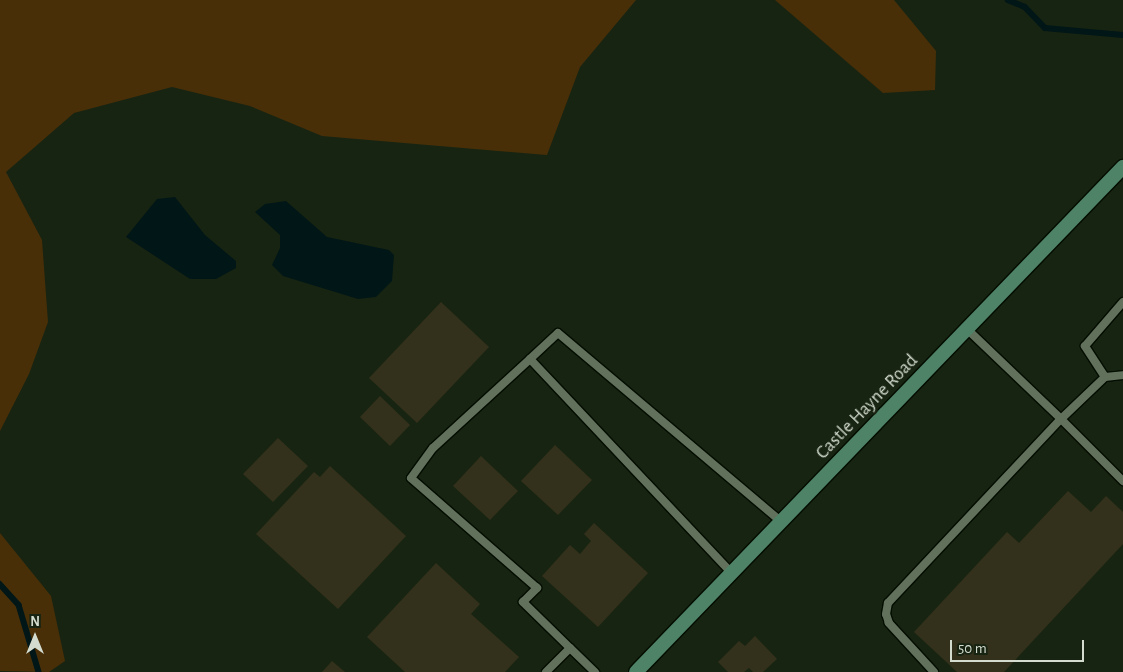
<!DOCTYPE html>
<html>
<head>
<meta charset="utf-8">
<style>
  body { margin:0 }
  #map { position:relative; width:1123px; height:672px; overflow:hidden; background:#182412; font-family:"Alegreya Sans",sans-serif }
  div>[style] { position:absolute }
  .green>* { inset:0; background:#482f08 }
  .water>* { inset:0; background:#001617 }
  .stream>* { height:5.5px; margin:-2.75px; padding:0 2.75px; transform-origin:2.75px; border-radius:2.75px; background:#001617 }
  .building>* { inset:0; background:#33311b }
  .roads { filter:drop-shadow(1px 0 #040d01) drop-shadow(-1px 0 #040d01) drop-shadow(0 1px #040d01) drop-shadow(0 -1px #040d01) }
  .service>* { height:8px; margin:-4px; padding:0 4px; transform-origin:4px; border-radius:4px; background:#62715c }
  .secondary>* { height:14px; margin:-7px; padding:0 7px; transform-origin:7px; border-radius:7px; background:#4e8368 }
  span { translate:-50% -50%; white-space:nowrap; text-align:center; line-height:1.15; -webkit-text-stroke:5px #182412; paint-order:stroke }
  .street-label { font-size:19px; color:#d4dcd0 }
  .north { position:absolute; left:10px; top:612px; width:50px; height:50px; -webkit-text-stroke:4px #182412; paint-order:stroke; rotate:0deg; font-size:14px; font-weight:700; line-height:20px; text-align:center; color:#d4dcd0 }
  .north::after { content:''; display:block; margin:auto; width:18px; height:22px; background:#d4dcd0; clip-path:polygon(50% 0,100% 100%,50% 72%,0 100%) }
  .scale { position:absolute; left:950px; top:640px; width:134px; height:22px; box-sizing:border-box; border:2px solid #d4dcd0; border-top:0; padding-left:6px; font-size:15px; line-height:18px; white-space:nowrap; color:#d4dcd0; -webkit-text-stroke:4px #182412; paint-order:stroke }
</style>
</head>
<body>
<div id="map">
  <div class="green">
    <i style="clip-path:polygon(0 0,636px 0,580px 67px,547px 155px,322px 136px,250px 106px,172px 87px,74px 113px,6px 172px,42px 240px,48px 322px,29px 374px,0 431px)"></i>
    <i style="clip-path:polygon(775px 0,894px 0,936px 51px,935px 90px,883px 93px)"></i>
    <i style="clip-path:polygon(0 533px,51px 596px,65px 661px,49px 672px,0 671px)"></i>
  </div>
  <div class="water">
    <i style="clip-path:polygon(175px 197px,205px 235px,236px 261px,236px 268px,216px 279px,190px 279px,126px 237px,157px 199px)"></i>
    <i style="clip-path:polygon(286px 201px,327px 237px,389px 250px,394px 255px,392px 281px,376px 297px,358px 299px,283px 276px,272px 265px,280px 248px,280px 235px,255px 212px,265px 204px)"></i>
  </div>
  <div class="stream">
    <i style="left:1008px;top:0;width:18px;rotate:22deg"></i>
    <i style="left:1025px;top:7px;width:29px;rotate:46deg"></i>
    <i style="left:1045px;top:28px;width:78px;rotate:5.1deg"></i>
    <i style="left:0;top:584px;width:28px;rotate:48deg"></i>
    <i style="left:19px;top:605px;width:70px;rotate:73.4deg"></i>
  </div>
  <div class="building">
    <i style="clip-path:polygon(441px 302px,489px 347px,417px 423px,369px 378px)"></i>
    <i style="clip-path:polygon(380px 396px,410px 425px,390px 446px,360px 417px)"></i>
    <i style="clip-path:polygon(278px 438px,308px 466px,273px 502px,243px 474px)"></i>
    <i style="clip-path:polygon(555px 445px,592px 480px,558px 515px,521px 481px)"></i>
    <i style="clip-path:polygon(481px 456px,518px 491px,490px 520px,453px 486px)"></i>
    <i style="clip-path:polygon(330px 466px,406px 536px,338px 609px,256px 534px,314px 472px,320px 477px)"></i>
    <i style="clip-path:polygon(1068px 491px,1091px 512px,1106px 496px,1123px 512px,1123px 544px,1004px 672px,957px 672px,914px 632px,1007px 532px,1019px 543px)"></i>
    <i style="clip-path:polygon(594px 523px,648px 573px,598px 627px,542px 576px,570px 545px,580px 554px,591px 541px,584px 534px)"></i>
    <i style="clip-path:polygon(436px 563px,480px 604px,471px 614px,519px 657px,505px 672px,405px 672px,367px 637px)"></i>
    <i style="clip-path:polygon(755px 636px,777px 659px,763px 672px,753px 672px,749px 668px,744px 672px,728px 672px,718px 662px,739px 641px,745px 646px)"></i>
    <i style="clip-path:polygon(332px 661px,345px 672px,322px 672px)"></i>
  </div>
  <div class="roads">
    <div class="service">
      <i style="left:968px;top:330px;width:129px;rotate:43.7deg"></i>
      <i style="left:1061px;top:419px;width:61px;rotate:-43.7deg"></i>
      <i style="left:1105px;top:377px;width:18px;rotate:-6deg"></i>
      <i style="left:530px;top:359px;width:38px;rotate:-43deg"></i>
      <i style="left:558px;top:333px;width:293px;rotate:40.2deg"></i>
      <i style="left:1105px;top:377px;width:37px;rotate:-123deg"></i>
      <i style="left:1085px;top:346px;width:58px;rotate:-49.2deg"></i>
      <i style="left:570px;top:648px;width:35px;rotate:44deg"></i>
      <i style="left:546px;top:672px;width:34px;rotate:-45deg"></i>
      <i style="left:570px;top:648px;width:66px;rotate:-135.6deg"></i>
      <i style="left:523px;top:602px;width:20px;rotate:-45deg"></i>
      <i style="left:537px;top:588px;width:167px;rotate:-138.9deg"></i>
      <i style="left:411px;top:478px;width:37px;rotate:-54deg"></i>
      <i style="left:433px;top:448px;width:132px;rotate:-42.5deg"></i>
      <i style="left:530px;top:359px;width:294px;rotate:46.7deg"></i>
      <i style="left:934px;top:672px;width:67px;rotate:-132.6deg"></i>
      <i style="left:889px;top:623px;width:9px;rotate:-108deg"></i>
      <i style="left:886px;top:614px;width:11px;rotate:-80deg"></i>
      <i style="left:888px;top:603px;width:253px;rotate:-46.8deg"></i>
      <i style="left:1061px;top:419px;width:88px;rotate:45deg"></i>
    </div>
    <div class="secondary">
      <i style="left:636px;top:672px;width:702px;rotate:-46.04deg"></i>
    </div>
  </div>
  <div class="street-label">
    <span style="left:867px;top:407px;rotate:-46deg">Castle Hayne Road</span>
  </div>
  <div class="north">N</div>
  <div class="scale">50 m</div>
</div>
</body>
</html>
